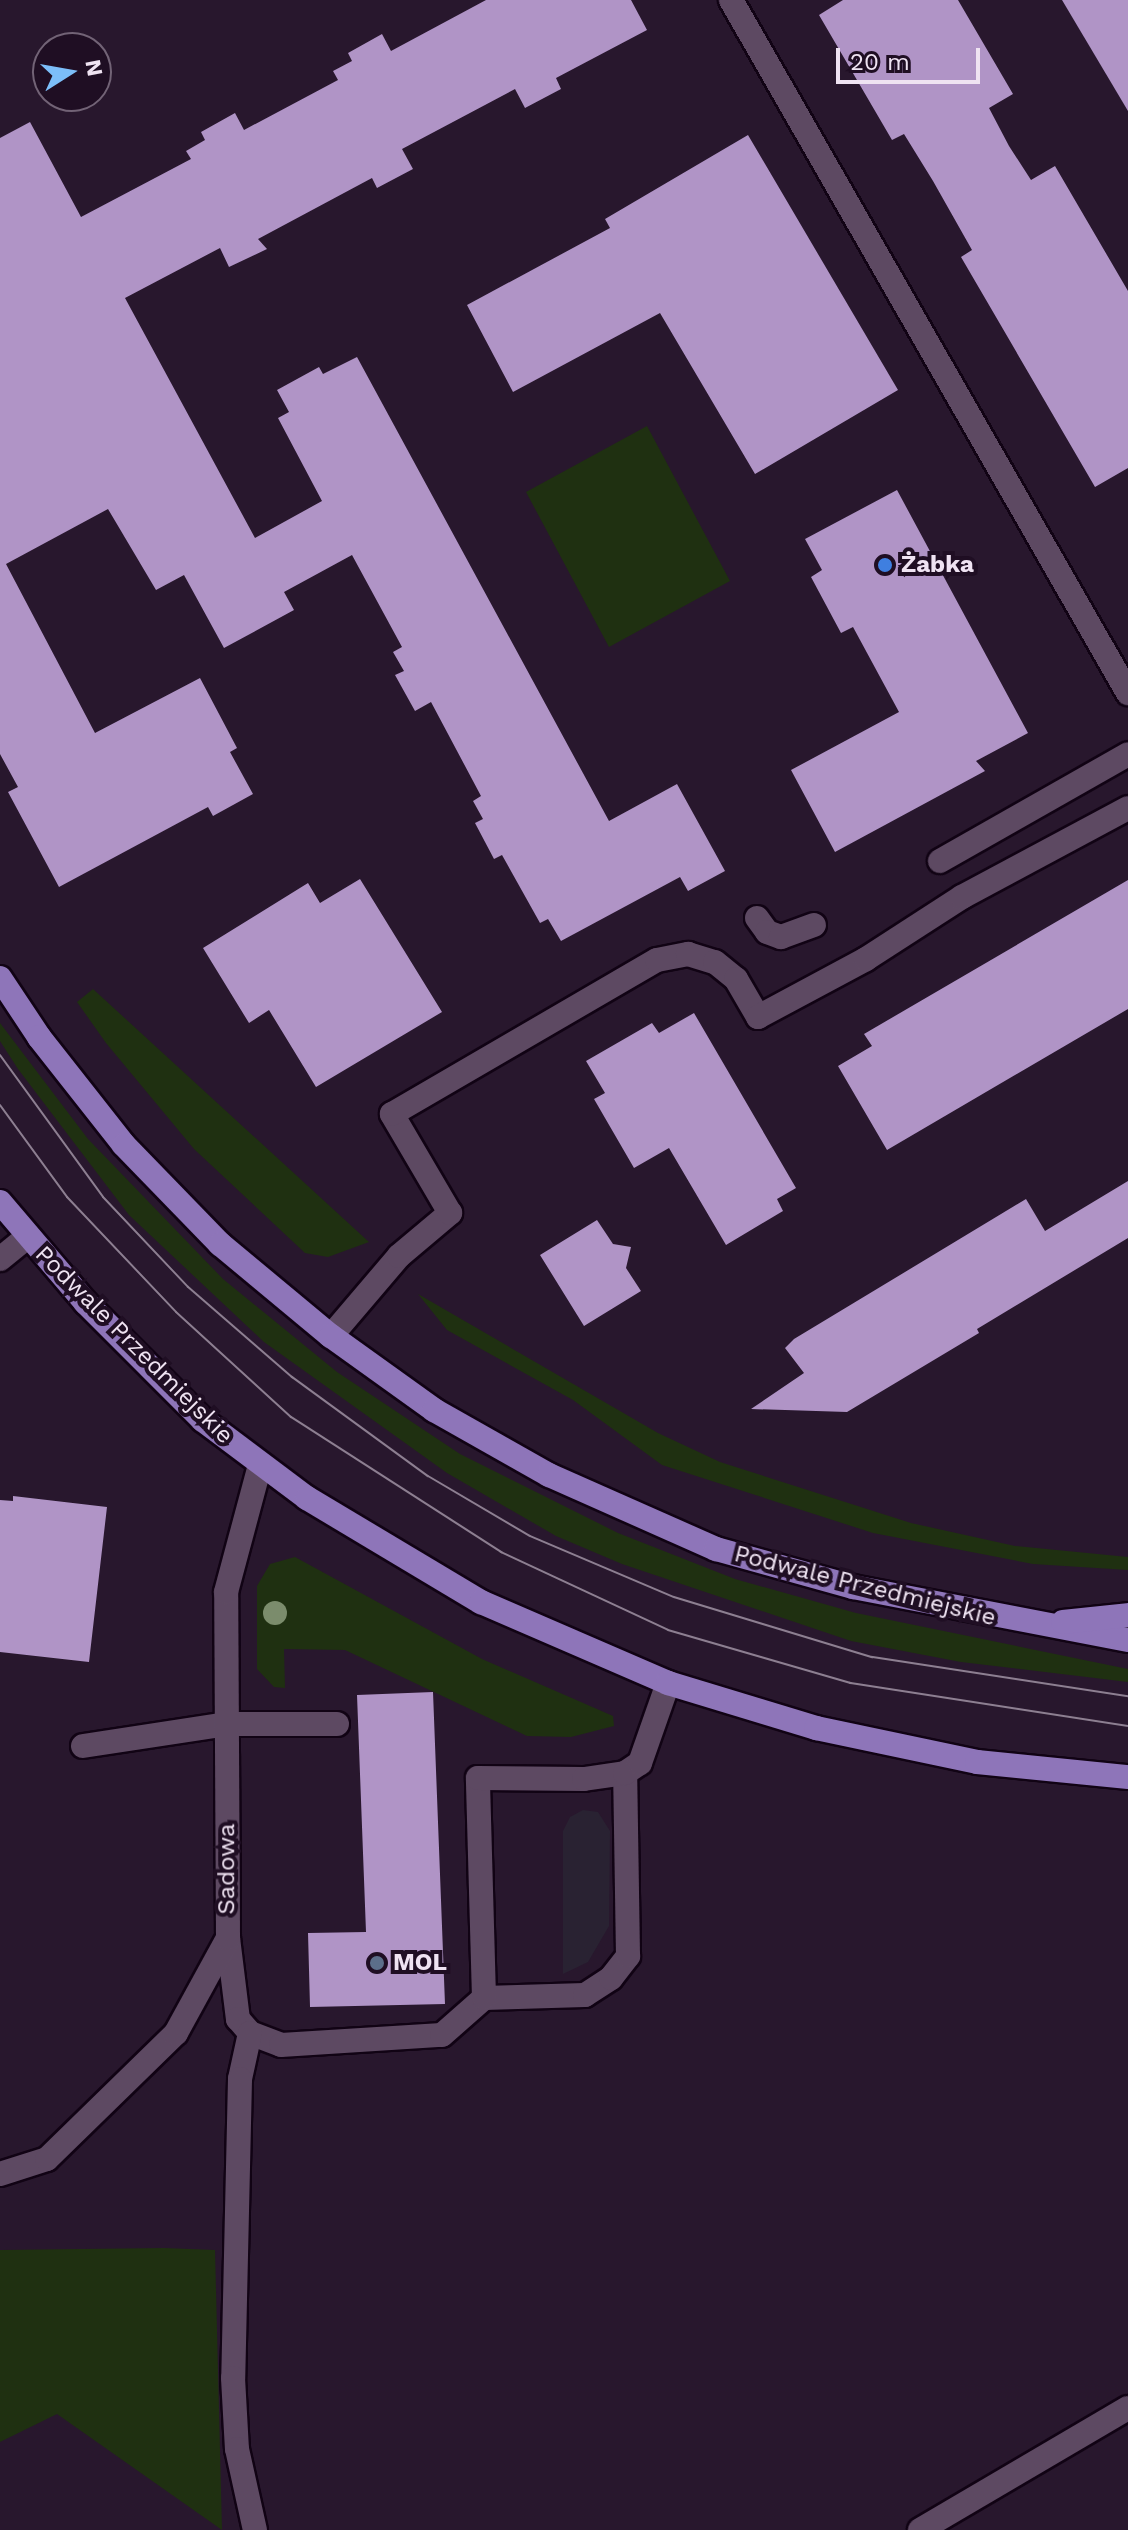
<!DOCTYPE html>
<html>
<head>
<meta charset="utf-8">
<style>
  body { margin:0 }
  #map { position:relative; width:1128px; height:2530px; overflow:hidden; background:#28172d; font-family:"Work Sans",sans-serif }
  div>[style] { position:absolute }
  .industrial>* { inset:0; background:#292232 }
  .green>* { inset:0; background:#1f3011 }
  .building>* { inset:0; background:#b094c6 }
  .roads { filter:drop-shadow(2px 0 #110314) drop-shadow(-2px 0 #110314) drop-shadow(0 2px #110314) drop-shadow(0 -2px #110314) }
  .service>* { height:24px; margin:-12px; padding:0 12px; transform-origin:12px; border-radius:12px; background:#5d4962 }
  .minor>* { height:24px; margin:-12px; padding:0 12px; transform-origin:12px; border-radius:12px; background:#5d4962 }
  .primary>* { height:24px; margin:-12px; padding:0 12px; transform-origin:12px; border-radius:12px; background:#8e75b9 }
  .tram>* { height:2px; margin:-1px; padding:0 1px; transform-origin:1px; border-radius:1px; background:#8d7f91 }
  .trees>* { width:24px; height:24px; margin:-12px; border-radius:50%; background:#7b8c6c }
  .dots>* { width:22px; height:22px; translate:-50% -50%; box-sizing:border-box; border:4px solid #1f0e23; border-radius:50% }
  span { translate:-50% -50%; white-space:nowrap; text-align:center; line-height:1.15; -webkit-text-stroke:8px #1f0e23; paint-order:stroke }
  .poi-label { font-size:24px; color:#efe3f2; font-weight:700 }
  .left { translate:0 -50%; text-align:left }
  .street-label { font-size:24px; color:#efe3f2 }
  .north { position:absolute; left:32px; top:32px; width:80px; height:80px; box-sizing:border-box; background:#1f0e23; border:2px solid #726376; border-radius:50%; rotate:79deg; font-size:22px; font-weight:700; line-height:32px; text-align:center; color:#efe3f2 }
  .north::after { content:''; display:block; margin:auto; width:28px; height:36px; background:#7cbef9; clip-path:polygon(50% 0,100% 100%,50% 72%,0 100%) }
  .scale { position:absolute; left:836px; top:48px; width:144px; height:36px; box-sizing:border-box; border:4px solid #efe3f2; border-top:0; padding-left:10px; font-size:24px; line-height:28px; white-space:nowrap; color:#efe3f2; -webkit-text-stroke:6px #1f0e23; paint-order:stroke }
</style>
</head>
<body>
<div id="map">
  <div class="industrial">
    <i style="clip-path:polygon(583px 1810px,598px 1812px,610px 1831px,609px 1926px,588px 1962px,563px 1974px,563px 1831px,570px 1817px)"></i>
  </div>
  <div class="green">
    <i style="clip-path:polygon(647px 426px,730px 581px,609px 647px,526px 492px)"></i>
    <i style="clip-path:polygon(93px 989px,369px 1242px,328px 1257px,305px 1253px,194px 1149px,106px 1043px,77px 1002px)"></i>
    <i style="clip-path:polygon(0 1023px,88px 1139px,223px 1279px,337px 1372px,460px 1454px,618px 1533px,735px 1579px,856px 1613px,1128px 1669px,1128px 1682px,961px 1662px,851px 1641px,622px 1564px,556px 1536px,447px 1473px,264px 1342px,129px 1215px,18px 1069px,0 1041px)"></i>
    <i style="clip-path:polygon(418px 1294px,658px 1433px,720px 1462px,911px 1523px,1015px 1546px,1128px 1557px,1128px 1570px,1033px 1564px,873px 1533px,662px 1465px,573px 1400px,447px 1330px)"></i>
    <i style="clip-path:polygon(295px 1557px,482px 1659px,613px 1716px,614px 1726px,571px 1737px,527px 1736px,345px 1650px,284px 1649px,285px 1688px,274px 1687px,257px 1669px,257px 1586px,270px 1564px)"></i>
    <i style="clip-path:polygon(164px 2248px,215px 2250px,222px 2530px,57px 2414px,0 2442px,0 2250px)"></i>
  </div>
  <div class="building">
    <i style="clip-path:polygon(486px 0,631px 0,647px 30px,556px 78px,561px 89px,525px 108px,515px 89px,402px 149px,413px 169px,377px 188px,372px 178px,258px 239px,267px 249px,229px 267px,220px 248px,125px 298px,255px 538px,322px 501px,278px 418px,289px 412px,277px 390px,319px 367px,323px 374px,357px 357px,609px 821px,677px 784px,725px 871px,688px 891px,680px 877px,561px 941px,548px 919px,540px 923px,502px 855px,494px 859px,475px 823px,483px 819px,473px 801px,481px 796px,431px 702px,415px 711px,395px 675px,404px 671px,393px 652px,402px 647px,352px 555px,284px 592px,294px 610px,224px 648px,184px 575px,156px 590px,108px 509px,6px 564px,95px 733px,200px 678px,237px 748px,230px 752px,253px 794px,213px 816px,208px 807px,59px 887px,8px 792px,18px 787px,0 754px,0 138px,30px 122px,81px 217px,191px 159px,186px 151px,205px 140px,201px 132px,235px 113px,244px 130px,338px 80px,333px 71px,352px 61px,348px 53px,382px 34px,391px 51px)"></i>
    <i style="clip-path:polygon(843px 0,958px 0,1013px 94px,989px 108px,1009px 146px,1031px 180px,1055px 166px,1128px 291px,1128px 468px,1095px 487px,961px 257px,972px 250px,933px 181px,904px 134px,892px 140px,819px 15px)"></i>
    <i style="clip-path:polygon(1062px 0,1128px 0,1128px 111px)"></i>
    <i style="clip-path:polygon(748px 135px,898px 390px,755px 474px,660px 313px,513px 392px,467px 305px,610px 228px,605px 219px)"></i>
    <i style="clip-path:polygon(897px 490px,1028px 733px,976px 761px,985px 771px,835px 852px,791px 770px,899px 712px,853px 627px,841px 633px,811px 577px,822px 570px,805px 539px)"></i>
    <i style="clip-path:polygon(360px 879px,442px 1012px,316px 1087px,269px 1010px,249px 1023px,203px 948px,308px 883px,320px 903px)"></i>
    <i style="clip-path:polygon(1128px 880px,1128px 1009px,887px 1150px,838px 1066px,872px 1046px,864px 1034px)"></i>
    <i style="clip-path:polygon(694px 1013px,796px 1188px,777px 1199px,783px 1211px,726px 1245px,669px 1148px,634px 1168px,594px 1099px,605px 1093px,586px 1061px,652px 1023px,659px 1033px)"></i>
    <i style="clip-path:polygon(1128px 1181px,1128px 1238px,977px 1329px,979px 1333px,847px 1412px,751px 1409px,804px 1373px,785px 1348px,794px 1339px,1026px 1199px,1045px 1231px)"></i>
    <i style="clip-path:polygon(597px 1220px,613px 1244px,631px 1247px,626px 1268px,641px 1291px,584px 1326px,540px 1255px)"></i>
    <i style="clip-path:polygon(13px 1496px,107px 1507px,89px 1662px,0 1652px,0 1500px,13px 1501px)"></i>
    <i style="clip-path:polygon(433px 1692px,445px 2004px,310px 2007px,308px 1933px,366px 1932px,357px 1695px)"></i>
  </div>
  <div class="roads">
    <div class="service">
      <i style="left:731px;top:0;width:799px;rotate:60.19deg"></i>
      <i style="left:940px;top:861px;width:216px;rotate:-29.6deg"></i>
      <i style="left:757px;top:918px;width:17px;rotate:54deg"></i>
      <i style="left:767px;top:932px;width:15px;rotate:20deg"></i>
      <i style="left:781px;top:937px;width:35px;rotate:-20deg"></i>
      <i style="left:0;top:1259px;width:33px;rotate:-39deg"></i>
      <i style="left:331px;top:1336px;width:105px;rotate:-49.6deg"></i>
      <i style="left:399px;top:1256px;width:67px;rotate:-40.1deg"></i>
      <i style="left:450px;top:1213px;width:115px;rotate:-120.4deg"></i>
      <i style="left:392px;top:1114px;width:306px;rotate:-30.2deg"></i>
      <i style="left:657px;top:960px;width:32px;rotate:-11deg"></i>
      <i style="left:688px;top:954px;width:28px;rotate:17deg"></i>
      <i style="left:715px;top:962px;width:27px;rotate:39deg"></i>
      <i style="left:736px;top:979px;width:44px;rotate:59.9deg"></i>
      <i style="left:758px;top:1017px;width:123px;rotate:-28.2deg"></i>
      <i style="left:866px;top:959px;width:114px;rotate:-32.9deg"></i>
      <i style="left:962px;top:897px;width:188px;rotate:-28.2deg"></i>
      <i style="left:83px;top:1746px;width:145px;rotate:-8.7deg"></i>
      <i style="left:226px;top:1724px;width:111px"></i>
      <i style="left:228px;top:1938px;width:82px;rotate:83deg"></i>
      <i style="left:238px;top:2019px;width:18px;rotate:49deg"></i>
      <i style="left:250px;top:2033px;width:33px;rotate:21deg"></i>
      <i style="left:281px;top:2045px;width:161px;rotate:-3.6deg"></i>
      <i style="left:442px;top:2035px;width:56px;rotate:-41.4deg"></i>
      <i style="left:484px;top:1998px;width:101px;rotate:-1.7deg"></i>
      <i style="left:585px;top:1995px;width:31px;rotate:-33deg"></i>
      <i style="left:611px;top:1978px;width:28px;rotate:-52deg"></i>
      <i style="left:628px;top:1956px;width:183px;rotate:-90.9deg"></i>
      <i style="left:484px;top:1998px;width:220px;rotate:-91.6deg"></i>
      <i style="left:478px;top:1778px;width:106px;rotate:0.5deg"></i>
      <i style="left:584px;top:1779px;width:41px;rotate:-8.3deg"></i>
      <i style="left:625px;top:1773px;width:18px;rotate:-34deg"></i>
      <i style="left:640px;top:1763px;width:85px;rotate:-70.7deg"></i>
      <i style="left:250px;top:2033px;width:47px;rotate:102.3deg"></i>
      <i style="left:240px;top:2079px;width:299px;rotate:91.3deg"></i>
      <i style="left:233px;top:2378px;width:71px;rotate:86.8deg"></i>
      <i style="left:237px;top:2449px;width:83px;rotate:77.5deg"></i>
      <i style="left:920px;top:2530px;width:241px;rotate:-30.4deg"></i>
    </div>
    <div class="minor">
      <i style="left:0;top:2174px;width:49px;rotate:-17.7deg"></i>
      <i style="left:47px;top:2159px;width:180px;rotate:-44.3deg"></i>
      <i style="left:176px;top:2033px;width:108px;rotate:-61.3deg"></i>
      <i style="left:228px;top:1938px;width:346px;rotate:-90.3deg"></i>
      <i style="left:226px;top:1592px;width:131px;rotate:-75deg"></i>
    </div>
    <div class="primary">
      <i style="left:0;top:978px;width:71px;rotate:56.5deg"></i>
      <i style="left:39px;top:1037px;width:137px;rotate:51.8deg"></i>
      <i style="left:124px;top:1145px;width:138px;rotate:45.9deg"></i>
      <i style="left:220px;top:1244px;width:144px;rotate:39.7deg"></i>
      <i style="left:331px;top:1336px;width:127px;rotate:35.7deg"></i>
      <i style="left:434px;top:1410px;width:132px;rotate:29.5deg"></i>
      <i style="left:549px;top:1475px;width:183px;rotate:23.9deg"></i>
      <i style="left:716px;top:1549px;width:142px;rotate:15.5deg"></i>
      <i style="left:853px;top:1587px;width:280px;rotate:10.9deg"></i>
      <i style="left:0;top:1202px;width:133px;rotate:49.6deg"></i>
      <i style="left:86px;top:1303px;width:165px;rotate:45deg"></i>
      <i style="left:203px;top:1420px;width:130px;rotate:36.9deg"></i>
      <i style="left:307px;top:1498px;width:203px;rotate:30.9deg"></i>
      <i style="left:481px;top:1602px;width:204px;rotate:23.4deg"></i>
      <i style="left:668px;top:1683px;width:155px;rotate:16.9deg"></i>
      <i style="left:816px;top:1728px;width:165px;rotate:11.9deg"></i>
      <i style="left:977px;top:1762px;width:152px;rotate:5.7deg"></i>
      <i style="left:1063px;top:1622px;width:65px;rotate:-6.1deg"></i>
    </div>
  </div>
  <div class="tram">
    <i style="left:0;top:1055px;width:175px;rotate:54deg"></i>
    <i style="left:103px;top:1197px;width:124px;rotate:46.6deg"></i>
    <i style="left:188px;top:1287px;width:138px;rotate:40.9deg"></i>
    <i style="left:292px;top:1377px;width:168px;rotate:36.1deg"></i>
    <i style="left:428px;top:1476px;width:118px;rotate:30.5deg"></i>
    <i style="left:530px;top:1536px;width:156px;rotate:23deg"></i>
    <i style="left:674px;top:1597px;width:207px;rotate:16.9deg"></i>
    <i style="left:872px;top:1657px;width:259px;rotate:8.7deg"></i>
    <i style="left:0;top:1105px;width:114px;rotate:53.9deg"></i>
    <i style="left:67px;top:1197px;width:158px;rotate:46.5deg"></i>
    <i style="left:176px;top:1312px;width:156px;rotate:42.4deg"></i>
    <i style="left:291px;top:1417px;width:250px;rotate:32.7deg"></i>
    <i style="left:501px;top:1552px;width:184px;rotate:25deg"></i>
    <i style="left:668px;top:1630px;width:190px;rotate:16.2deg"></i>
    <i style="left:850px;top:1683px;width:281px;rotate:8.8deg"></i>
  </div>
  <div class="trees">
    <i style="left:275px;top:1613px"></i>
  </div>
  <div class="dots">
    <i style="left:885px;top:565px;background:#3f7fe0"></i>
    <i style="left:377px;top:1963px;background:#5c6f8a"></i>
  </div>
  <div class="poi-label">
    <span class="left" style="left:901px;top:565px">Żabka</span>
    <span class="left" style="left:393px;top:1963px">MOL</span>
  </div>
  <div class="street-label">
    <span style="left:134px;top:1345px;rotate:45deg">Podwale Przedmiejskie</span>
    <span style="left:865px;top:1586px;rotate:14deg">Podwale Przedmiejskie</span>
    <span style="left:227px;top:1869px;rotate:-90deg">Sadowa</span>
  </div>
  <div class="north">N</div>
  <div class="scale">20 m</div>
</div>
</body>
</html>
